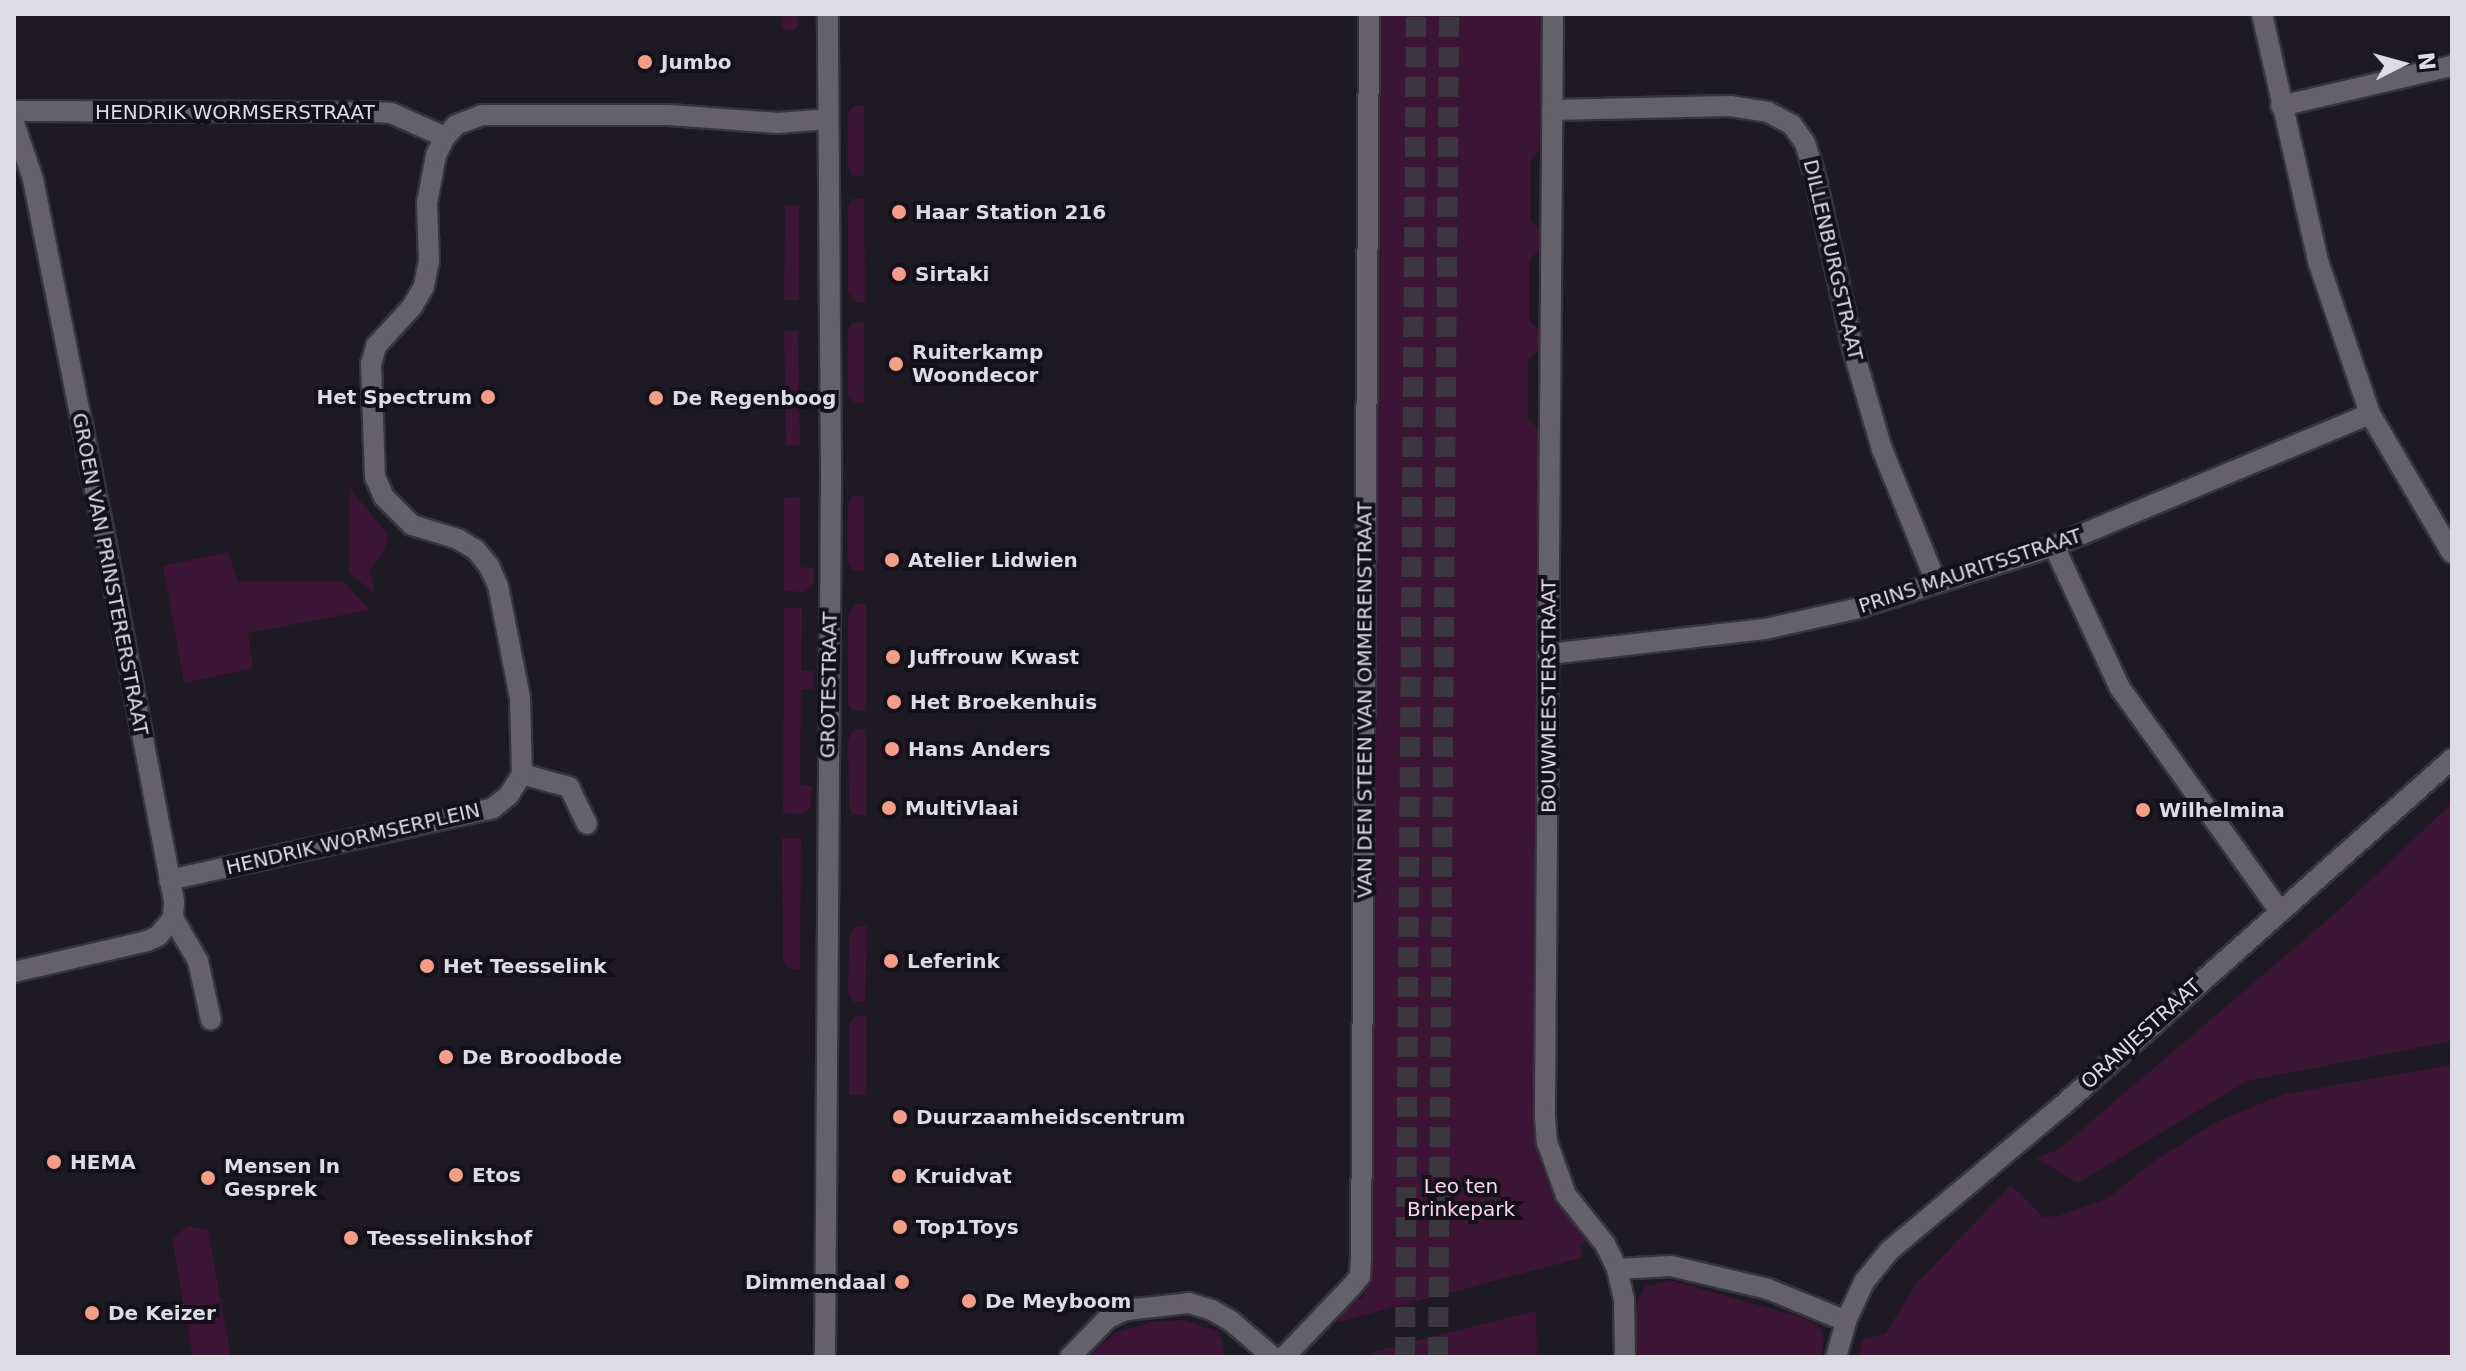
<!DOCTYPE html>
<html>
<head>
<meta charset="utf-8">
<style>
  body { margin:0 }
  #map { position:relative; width:2466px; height:1371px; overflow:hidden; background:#1d1a24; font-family:"DejaVu Sans",sans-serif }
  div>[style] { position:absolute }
  .green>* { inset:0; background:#3c1435 }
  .round { border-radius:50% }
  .primary-tunnel>* { height:20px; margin-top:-10px; transform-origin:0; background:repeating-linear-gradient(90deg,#3a3741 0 20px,transparent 0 30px) }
  .roads { filter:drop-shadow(2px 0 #36343c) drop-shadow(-2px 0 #36343c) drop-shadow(0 2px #36343c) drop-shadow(0 -2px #36343c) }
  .minor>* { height:20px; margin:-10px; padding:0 10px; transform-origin:10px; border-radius:10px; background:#64616d }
  .dots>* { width:22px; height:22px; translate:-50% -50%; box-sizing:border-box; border:4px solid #14111b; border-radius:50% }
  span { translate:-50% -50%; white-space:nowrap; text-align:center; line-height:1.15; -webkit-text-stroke:8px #14111b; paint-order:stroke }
  .poi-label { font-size:20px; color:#dedce3; font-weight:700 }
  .left { translate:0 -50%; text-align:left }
  .right { translate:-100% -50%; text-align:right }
  .street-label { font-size:20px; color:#dedce3 }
  .park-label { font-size:20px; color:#fdd3f2 }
  .frame { position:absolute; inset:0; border:16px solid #dedce3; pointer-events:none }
  .north { position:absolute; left:2362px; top:24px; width:80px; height:80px; -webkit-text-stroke:6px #14111b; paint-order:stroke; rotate:84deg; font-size:22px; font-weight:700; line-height:32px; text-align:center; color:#dedce3 }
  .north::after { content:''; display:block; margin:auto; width:28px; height:36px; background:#dedce3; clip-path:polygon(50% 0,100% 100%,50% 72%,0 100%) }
</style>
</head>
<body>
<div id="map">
  <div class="green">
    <i class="round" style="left:781px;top:13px;width:18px;height:18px"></i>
    <i style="clip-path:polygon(1380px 14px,1544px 14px,1543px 146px,1530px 160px,1530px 220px,1543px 233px,1543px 247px,1529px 260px,1529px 320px,1541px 332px,1541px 348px,1528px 359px,1528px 419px,1541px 431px,1534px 1120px,1547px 1182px,1562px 1210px,1588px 1240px,1579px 1247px,1583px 1252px,1581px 1258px,1338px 1322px,1336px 1318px,1363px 1296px,1372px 1277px)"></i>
    <i style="clip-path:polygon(855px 105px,864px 106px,864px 176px,852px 175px,848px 166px,848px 113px)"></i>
    <i style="clip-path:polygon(864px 198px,865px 302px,857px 303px,848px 293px,848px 206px,852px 199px)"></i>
    <i style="clip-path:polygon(785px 205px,799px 205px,799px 300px,784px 300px)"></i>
    <i style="clip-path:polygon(864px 322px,864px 403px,856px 403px,847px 394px,848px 330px,852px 323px)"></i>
    <i style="clip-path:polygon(784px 331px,798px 331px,800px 445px,786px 445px)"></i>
    <i style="clip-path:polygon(349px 487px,388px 535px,385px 549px,370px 572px,375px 594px,349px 573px)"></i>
    <i style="clip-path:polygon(852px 496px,864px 496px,864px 572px,851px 570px,847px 560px,848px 504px)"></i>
    <i style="clip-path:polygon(800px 497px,800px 567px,814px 568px,814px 583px,805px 592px,784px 591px,784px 498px)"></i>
    <i style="clip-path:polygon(228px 552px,238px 581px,343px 581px,370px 610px,248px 633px,253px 668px,184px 683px,163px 566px)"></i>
    <i style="clip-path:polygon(856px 603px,866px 604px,866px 711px,852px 710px,848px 703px,848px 615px)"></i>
    <i style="clip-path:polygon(784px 608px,802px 608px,801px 671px,813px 671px,813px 689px,801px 690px,800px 785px,812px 786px,810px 809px,801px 814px,783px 813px)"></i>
    <i style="clip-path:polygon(854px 729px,866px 729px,866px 816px,852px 814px,849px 806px,848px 740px)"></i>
    <i style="clip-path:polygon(2452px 803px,2452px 1041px,2247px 1081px,2078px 1183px,2036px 1158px,2059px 1149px,2340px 909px)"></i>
    <i style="clip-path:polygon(782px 838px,801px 838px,800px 970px,788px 968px,783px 962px)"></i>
    <i style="clip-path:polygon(856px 926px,867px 926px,865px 1002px,854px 1002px,848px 994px,849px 937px)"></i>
    <i style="clip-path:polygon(856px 1016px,866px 1016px,866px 1095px,849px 1095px,849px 1024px)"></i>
    <i style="clip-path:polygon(2452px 1065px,2452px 1357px,1858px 1357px,1863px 1339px,1885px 1334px,1916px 1284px,2011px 1185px,2043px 1217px,2058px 1216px,2106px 1199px,2157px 1159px,2218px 1121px,2284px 1094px)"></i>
    <i style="clip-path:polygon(188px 1226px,208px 1230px,231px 1357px,193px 1357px,172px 1239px)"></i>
    <i style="clip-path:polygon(1670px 1280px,1807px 1319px,1821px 1329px,1824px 1340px,1821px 1357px,1637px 1357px,1637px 1302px,1644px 1287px)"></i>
    <i style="clip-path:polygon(1536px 1311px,1537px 1355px,1373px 1357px,1373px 1352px)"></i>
    <i style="clip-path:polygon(1183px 1320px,1215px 1330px,1222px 1339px,1225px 1357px,1088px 1357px,1114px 1333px,1151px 1322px)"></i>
  </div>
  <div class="primary-tunnel">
    <i style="left:1405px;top:1357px;width:1343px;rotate:-89.53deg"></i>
    <i style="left:1438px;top:1357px;width:1343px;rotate:-89.53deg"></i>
  </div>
  <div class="roads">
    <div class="minor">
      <i style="left:1553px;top:14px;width:1102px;rotate:90.42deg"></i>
      <i style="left:1545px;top:1116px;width:26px;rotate:86deg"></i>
      <i style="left:1547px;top:1142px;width:56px;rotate:70.3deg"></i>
      <i style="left:1566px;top:1195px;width:63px;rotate:51.5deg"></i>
      <i style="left:1605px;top:1244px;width:28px;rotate:64deg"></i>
      <i style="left:1617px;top:1269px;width:32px;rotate:77deg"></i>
      <i style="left:1624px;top:1300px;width:57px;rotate:89deg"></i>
      <i style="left:2262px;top:14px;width:256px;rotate:77.2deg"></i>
      <i style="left:2319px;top:264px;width:158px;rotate:71.2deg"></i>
      <i style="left:2370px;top:414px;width:161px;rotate:59.5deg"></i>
      <i style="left:2281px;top:106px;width:176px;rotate:-13.2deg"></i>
      <i style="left:1552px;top:110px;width:178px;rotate:-1.3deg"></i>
      <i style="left:1730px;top:106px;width:38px;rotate:9deg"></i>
      <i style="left:1768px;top:112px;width:27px;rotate:28deg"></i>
      <i style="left:1792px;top:125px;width:22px;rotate:54deg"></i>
      <i style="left:1805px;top:143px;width:34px;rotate:73deg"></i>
      <i style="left:1815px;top:175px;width:179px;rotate:77.7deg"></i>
      <i style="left:1853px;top:350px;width:103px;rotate:73.7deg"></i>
      <i style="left:1882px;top:449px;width:144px;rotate:67.9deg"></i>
      <i style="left:14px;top:111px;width:363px;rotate:0.2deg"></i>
      <i style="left:377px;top:112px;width:14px;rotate:4deg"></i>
      <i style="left:391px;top:113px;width:59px;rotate:24deg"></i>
      <i style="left:14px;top:123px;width:59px;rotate:71.3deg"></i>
      <i style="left:33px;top:179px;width:336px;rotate:78.7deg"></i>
      <i style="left:99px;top:508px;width:401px;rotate:79.2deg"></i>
      <i style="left:174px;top:902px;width:16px;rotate:94deg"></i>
      <i style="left:173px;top:918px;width:50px;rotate:59.8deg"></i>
      <i style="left:198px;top:961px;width:60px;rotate:77.6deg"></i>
      <i style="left:2054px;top:546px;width:157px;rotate:65.1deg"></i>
      <i style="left:2120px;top:688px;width:273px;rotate:54.4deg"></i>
      <i style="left:1549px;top:654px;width:217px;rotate:-6.6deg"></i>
      <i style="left:1765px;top:629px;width:92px;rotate:-12.5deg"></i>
      <i style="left:1855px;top:609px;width:209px;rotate:-17.6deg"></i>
      <i style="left:2054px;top:546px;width:342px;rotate:-22.7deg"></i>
      <i style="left:522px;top:774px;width:49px;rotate:15.5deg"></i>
      <i style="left:569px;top:787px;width:41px;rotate:64.1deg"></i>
      <i style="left:169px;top:880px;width:332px;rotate:-12.5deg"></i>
      <i style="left:493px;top:808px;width:21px;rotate:-39deg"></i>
      <i style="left:509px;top:795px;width:25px;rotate:-58deg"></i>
      <i style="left:522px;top:774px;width:76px;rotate:-91.5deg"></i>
      <i style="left:520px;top:698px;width:114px;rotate:-101.1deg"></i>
      <i style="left:498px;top:586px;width:22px;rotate:-114deg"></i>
      <i style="left:489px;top:566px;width:21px;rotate:-129deg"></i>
      <i style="left:476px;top:550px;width:21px;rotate:-149deg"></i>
      <i style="left:458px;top:539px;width:48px;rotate:-163.1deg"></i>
      <i style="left:412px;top:525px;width:40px;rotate:-135deg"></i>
      <i style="left:384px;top:497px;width:22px;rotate:-114deg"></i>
      <i style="left:375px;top:477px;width:113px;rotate:-92deg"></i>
      <i style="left:371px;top:364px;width:19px;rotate:-74deg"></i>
      <i style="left:376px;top:346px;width:53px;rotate:-47.3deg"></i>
      <i style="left:412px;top:307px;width:24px;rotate:-60deg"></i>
      <i style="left:424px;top:286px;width:25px;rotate:-79deg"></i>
      <i style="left:429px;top:261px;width:58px;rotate:-92deg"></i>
      <i style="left:427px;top:203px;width:49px;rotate:-79.4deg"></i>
      <i style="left:436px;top:155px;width:20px;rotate:-63deg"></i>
      <i style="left:445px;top:137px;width:16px;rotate:-47deg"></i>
      <i style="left:456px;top:125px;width:28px;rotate:-21deg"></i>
      <i style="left:482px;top:115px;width:187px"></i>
      <i style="left:669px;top:115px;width:109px;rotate:4.2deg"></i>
      <i style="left:778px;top:123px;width:50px;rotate:-4.6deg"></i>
      <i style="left:14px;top:972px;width:137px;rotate:-13.1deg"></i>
      <i style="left:147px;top:941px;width:12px;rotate:-24deg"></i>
      <i style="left:158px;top:936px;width:23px;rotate:-50deg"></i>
      <i style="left:1617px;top:1269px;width:54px;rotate:-3.2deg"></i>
      <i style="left:1671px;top:1266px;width:100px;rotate:13.3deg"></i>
      <i style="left:1768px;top:1289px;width:84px;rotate:22.3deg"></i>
      <i style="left:825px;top:1357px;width:885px;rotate:-89.61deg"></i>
      <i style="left:831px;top:472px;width:458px;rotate:-90.4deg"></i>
      <i style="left:1070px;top:1357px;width:54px;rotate:-45.7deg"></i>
      <i style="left:1108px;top:1318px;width:20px;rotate:-24deg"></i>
      <i style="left:1126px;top:1310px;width:63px;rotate:-6.3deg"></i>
      <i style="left:1189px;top:1303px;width:24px;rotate:17deg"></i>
      <i style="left:1212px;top:1310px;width:22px;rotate:30deg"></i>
      <i style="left:1231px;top:1321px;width:55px;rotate:40.6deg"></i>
      <i style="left:1284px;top:1357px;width:98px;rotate:-46.2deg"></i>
      <i style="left:1352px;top:1286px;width:13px;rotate:-51deg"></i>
      <i style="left:1360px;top:1276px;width:17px;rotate:-87deg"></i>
      <i style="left:1361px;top:1259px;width:1245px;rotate:-89.63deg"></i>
      <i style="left:1836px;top:1357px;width:37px;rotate:-74deg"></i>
      <i style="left:1846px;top:1321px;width:43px;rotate:-65.2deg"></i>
      <i style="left:1864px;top:1282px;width:40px;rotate:-51deg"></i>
      <i style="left:1889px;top:1251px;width:226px;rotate:-40deg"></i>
      <i style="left:2062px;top:1106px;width:522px;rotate:-41.66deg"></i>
    </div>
  </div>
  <div class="dots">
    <i style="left:645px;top:62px;background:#f49e89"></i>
    <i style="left:899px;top:212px;background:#f49e89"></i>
    <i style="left:899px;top:274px;background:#f49e89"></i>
    <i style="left:896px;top:364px;background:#f49e89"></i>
    <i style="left:488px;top:397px;background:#f49e89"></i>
    <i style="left:656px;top:398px;background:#f49e89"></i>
    <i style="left:892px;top:560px;background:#f49e89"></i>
    <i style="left:893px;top:657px;background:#f49e89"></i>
    <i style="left:894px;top:702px;background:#f49e89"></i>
    <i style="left:892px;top:749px;background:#f49e89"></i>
    <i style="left:889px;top:808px;background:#f49e89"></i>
    <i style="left:2143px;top:810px;background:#f49e89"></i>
    <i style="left:891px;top:961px;background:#f49e89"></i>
    <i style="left:427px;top:966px;background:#f49e89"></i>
    <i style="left:446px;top:1057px;background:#f49e89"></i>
    <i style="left:900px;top:1117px;background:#f49e89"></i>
    <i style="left:54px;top:1162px;background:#f49e89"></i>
    <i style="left:456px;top:1175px;background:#f49e89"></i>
    <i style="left:899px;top:1176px;background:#f49e89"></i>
    <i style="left:208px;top:1178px;background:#f49e89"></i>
    <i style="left:900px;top:1227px;background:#f49e89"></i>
    <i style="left:351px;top:1238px;background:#f49e89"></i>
    <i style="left:902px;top:1282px;background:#f49e89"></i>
    <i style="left:969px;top:1301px;background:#f49e89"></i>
    <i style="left:92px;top:1313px;background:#f49e89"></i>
  </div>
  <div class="poi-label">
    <span class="left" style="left:661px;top:62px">Jumbo</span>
    <span class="left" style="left:915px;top:212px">Haar Station 216</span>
    <span class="left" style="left:915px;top:274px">Sirtaki</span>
    <span class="left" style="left:912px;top:364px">Ruiterkamp<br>Woondecor</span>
    <span class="right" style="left:472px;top:397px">Het Spectrum</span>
    <span class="left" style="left:672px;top:398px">De Regenboog</span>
    <span class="left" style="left:908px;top:560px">Atelier Lidwien</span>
    <span class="left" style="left:909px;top:657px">Juffrouw Kwast</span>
    <span class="left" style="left:910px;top:702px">Het Broekenhuis</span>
    <span class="left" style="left:908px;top:749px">Hans Anders</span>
    <span class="left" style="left:905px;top:808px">MultiVlaai</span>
    <span class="left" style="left:2159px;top:810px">Wilhelmina</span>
    <span class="left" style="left:907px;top:961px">Leferink</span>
    <span class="left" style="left:443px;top:966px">Het Teesselink</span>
    <span class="left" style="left:462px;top:1057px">De Broodbode</span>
    <span class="left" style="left:916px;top:1117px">Duurzaamheidscentrum</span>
    <span class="left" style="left:70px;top:1162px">HEMA</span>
    <span class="left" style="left:224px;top:1178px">Mensen In<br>Gesprek</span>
    <span class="left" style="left:472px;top:1175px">Etos</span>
    <span class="left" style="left:915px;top:1176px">Kruidvat</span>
    <span class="left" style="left:916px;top:1227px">Top1Toys</span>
    <span class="left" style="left:367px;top:1238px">Teesselinkshof</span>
    <span class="right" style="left:886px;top:1282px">Dimmendaal</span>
    <span class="left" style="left:985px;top:1301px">De Meyboom</span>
    <span class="left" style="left:108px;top:1313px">De Keizer</span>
  </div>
  <div class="street-label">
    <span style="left:235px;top:112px">HENDRIK WORMSERSTRAAT</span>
    <span style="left:1833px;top:260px;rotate:77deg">DILLENBURGSTRAAT</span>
    <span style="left:1970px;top:571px;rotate:-18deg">PRINS MAURITSSTRAAT</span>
    <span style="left:110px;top:574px;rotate:79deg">GROEN VAN PRINSTERERSTRAAT</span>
    <span style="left:829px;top:685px;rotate:-89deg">GROTESTRAAT</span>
    <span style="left:1549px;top:696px;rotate:-90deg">BOUWMEESTERSTRAAT</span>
    <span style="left:1365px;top:700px;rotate:-90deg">VAN DEN STEEN VAN OMMERENSTRAAT</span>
    <span style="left:353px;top:839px;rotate:-13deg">HENDRIK WORMSERPLEIN</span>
    <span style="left:2141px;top:1034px;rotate:-42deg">ORANJESTRAAT</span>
  </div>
  <div class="park-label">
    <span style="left:1461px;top:1198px">Leo ten<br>Brinkepark</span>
  </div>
  <div class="frame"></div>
  <div class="north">N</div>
</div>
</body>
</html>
